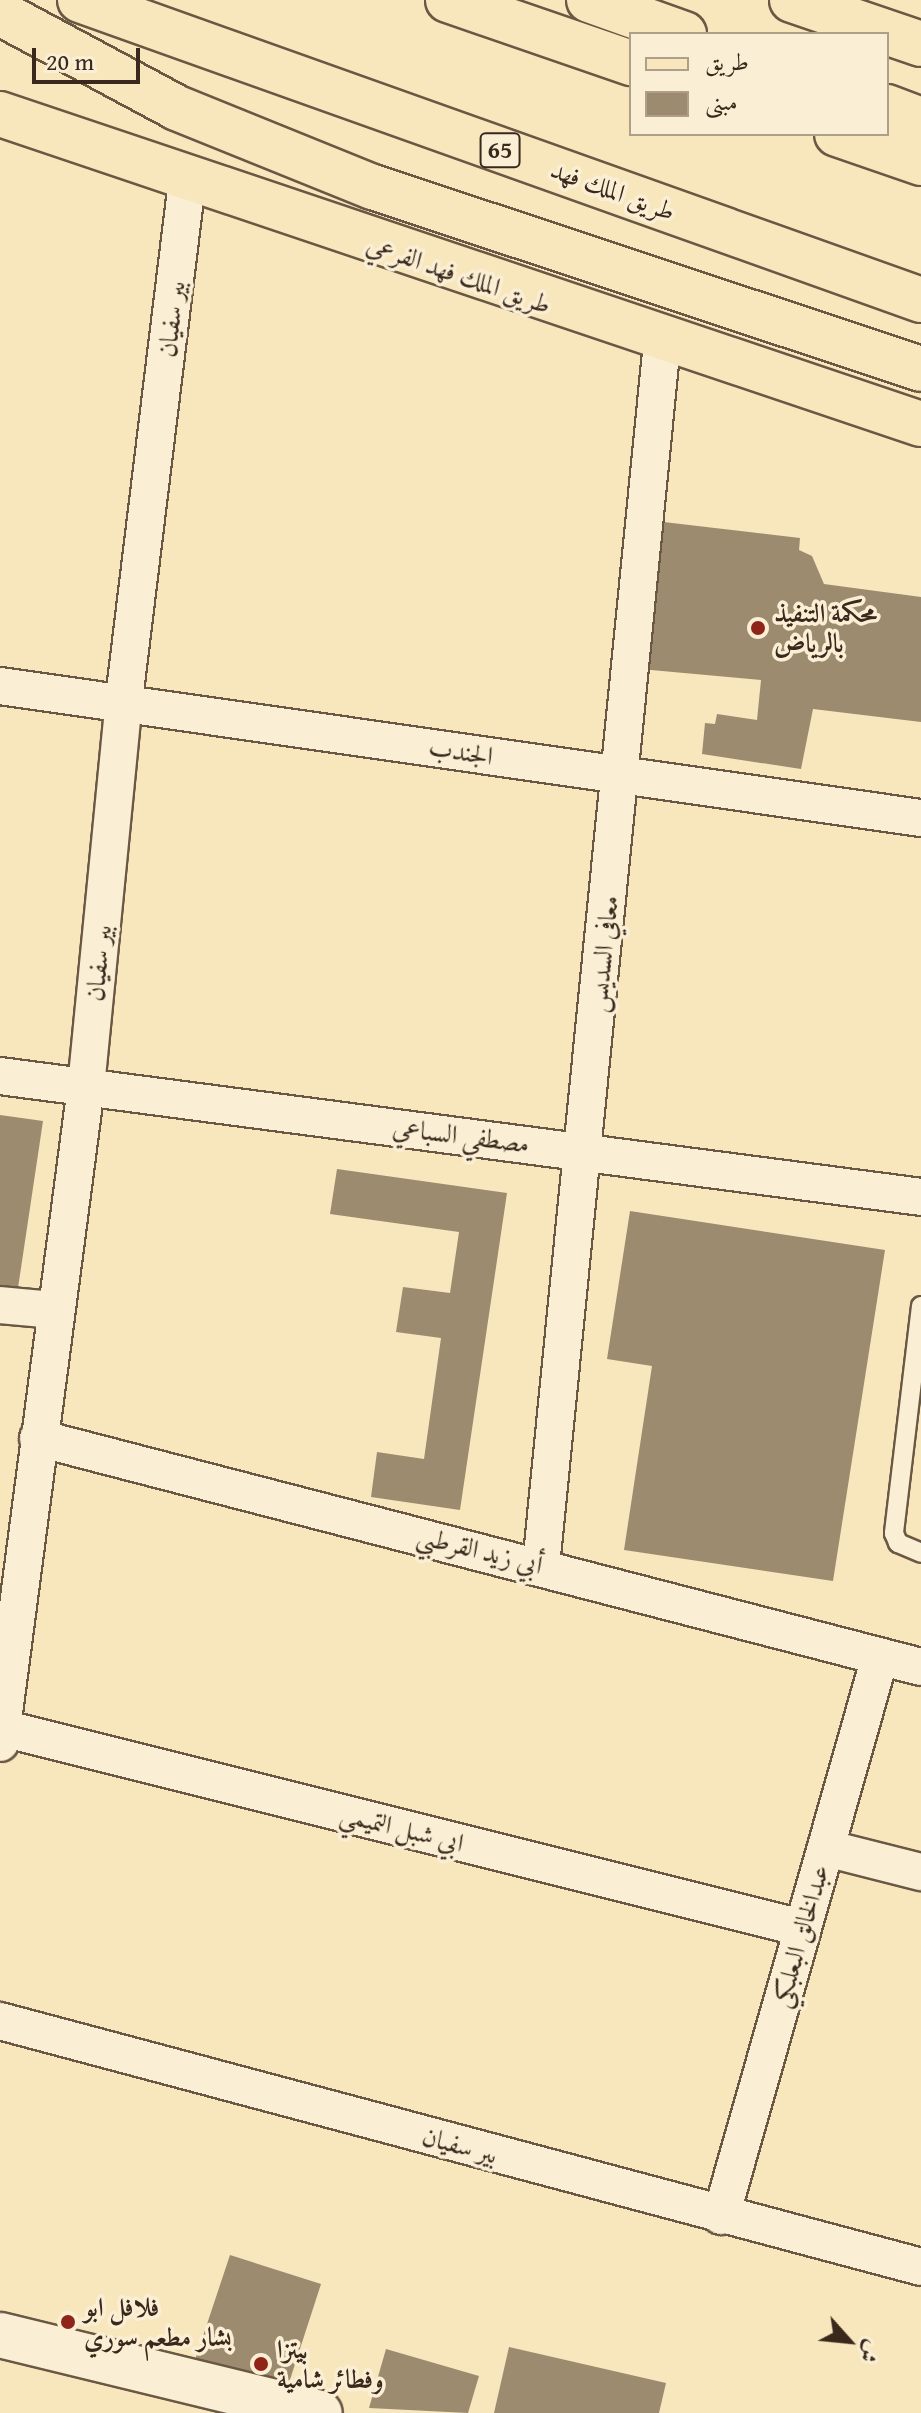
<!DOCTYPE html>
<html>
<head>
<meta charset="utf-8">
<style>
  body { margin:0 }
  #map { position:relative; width:921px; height:2413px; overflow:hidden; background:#f8e6bd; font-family:"Gentium Book Plus",Amiri,serif }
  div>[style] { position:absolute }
  .building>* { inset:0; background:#9d8b70 }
  .roads { filter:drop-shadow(2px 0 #6a5844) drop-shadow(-2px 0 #6a5844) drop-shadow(0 2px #6a5844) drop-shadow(0 -2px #6a5844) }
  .lane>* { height:18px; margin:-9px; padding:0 9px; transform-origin:9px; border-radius:9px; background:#faefd4 }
  .street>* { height:36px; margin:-18px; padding:0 18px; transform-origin:18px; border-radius:18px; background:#faefd4 }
  .secondary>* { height:44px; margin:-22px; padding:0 22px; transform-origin:22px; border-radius:22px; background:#faefd4 }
  .primary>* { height:44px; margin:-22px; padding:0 22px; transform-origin:22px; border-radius:22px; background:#f8e6bd }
  .highway>* { height:44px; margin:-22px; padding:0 22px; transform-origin:22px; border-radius:22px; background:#f8e6bd }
  .dots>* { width:22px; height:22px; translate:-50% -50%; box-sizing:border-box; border:4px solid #faefd4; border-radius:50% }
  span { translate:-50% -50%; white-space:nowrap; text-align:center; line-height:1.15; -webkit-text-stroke:7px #faefd4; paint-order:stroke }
  .shield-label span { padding:2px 6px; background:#faefd4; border:2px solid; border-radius:6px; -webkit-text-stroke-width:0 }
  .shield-label { font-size:24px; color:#3a281c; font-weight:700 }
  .street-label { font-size:26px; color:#3a281c }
  .poi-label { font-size:26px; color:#3a281c; font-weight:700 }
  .left { translate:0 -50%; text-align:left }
  .legend { position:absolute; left:629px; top:32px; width:260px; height:104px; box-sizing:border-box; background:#faefd4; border:2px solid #ad9f8a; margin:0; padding:10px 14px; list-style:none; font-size:24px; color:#3a281c }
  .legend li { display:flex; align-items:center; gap:16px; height:40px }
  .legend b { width:40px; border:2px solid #ad9f8a }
  .north { position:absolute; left:809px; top:2301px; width:80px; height:80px; -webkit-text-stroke:6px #faefd4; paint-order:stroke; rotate:117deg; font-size:22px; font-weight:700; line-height:32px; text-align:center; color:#3a281c }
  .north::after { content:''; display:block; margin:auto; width:28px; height:36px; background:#3a281c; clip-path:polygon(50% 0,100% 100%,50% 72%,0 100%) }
  .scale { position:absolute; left:32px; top:48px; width:108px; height:36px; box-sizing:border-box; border:4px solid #3a281c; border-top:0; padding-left:10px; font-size:24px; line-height:28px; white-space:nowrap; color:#3a281c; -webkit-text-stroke:6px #faefd4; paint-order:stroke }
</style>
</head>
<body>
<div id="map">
  <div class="building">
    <i style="clip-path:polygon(655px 521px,800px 538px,799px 550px,812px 556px,824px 584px,921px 597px,921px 722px,813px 709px,801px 769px,702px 754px,705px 723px,715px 724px,717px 714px,757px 720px,761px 680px,640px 669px)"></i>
    <i style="clip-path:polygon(0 1115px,43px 1121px,18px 1288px,0 1285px)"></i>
    <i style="clip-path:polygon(337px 1169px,507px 1193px,460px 1510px,371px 1497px,377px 1452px,424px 1459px,441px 1338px,396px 1332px,403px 1287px,450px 1293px,459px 1232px,330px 1214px)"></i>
    <i style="clip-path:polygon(630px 1211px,885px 1250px,833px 1581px,624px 1550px,652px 1366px,607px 1359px)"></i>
    <i style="clip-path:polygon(230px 2255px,321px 2284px,286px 2392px,194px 2363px)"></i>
    <i style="clip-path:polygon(509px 2347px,666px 2383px,659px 2413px,494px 2413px)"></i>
    <i style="clip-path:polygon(386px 2349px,479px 2376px,468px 2413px,369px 2408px)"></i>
  </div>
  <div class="roads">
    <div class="lane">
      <i style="left:921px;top:1306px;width:229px;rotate:96.8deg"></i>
      <i style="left:894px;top:1533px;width:11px;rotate:68deg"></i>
      <i style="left:898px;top:1543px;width:25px;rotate:23deg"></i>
    </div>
    <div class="street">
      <i style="left:0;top:686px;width:930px;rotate:8.16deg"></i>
      <i style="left:0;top:1076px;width:929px;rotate:7.48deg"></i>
      <i style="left:0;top:1305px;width:54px;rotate:5.3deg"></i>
      <i style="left:38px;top:1438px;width:912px;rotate:14.54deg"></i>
      <i style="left:541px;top:1566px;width:1229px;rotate:-84.35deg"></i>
      <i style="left:2px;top:1728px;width:825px;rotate:14.04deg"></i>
      <i style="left:0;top:1743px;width:662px;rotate:-82.53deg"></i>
      <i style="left:86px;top:1087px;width:390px;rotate:-84.4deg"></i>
      <i style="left:124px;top:699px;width:521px;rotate:-83.05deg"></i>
      <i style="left:826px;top:1848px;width:98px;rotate:14.2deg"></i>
      <i style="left:0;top:2021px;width:953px;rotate:14.95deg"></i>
      <i style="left:721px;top:2216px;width:581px;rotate:-74.12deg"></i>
    </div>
    <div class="secondary">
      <i style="left:0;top:2335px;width:329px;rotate:13.7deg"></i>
    </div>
    <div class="primary">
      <i style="left:589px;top:0;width:101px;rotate:19.7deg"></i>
      <i style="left:792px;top:0;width:136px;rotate:18.8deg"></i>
      <i style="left:0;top:13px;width:201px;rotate:28.2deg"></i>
      <i style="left:177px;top:108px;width:211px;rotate:22deg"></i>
      <i style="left:373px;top:187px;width:577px;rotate:18.37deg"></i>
      <i style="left:887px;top:107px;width:36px;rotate:21deg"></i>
      <i style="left:0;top:114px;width:972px;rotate:18.6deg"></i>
    </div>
    <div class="highway">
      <i style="left:80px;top:0;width:893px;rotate:19.63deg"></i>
      <i style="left:448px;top:0;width:194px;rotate:19deg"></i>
      <i style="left:837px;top:134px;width:89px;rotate:19deg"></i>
    </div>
  </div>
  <div class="dots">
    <i style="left:758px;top:628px;background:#8f2418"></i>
    <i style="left:68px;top:2322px;background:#8f2418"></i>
    <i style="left:261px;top:2364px;background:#8f2418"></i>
  </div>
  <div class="shield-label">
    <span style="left:500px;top:150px">65</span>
  </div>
  <div class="street-label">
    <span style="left:613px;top:190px;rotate:20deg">طريق الملك فهد</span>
    <span style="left:459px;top:274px;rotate:19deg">طريق الملك فهد الفرعي</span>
    <span style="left:171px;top:319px;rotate:-83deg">بير سفيان</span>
    <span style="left:461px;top:751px;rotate:9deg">الجندب</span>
    <span style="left:603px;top:954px;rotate:-84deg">معافي السديس</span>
    <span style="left:98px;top:963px;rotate:-84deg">بير سفيان</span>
    <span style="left:461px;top:1135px;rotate:7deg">مصطفي السباعي</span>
    <span style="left:480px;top:1550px;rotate:14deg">أبي زيد القرطبي</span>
    <span style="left:402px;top:1828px;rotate:14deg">ابي شبل التميمي</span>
    <span style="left:800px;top:1936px;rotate:-74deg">عبدالخالق البعلبكي</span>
    <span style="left:460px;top:2145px;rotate:15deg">بير سفيان</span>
  </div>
  <div class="poi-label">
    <span class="left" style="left:774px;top:628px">محكمة التنفيذ<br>بالرياض</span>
    <span class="left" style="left:84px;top:2322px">فلافل ابو<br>بشار مطعم سوري</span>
    <span class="left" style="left:277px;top:2364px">بيتزا<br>وفطائر شامية</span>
  </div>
  <ul class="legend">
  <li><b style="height:10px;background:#f8e6bd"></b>طريق</li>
  <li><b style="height:22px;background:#9d8b70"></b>مبنى</li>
  </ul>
  <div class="north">ش</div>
  <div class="scale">20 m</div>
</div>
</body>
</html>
